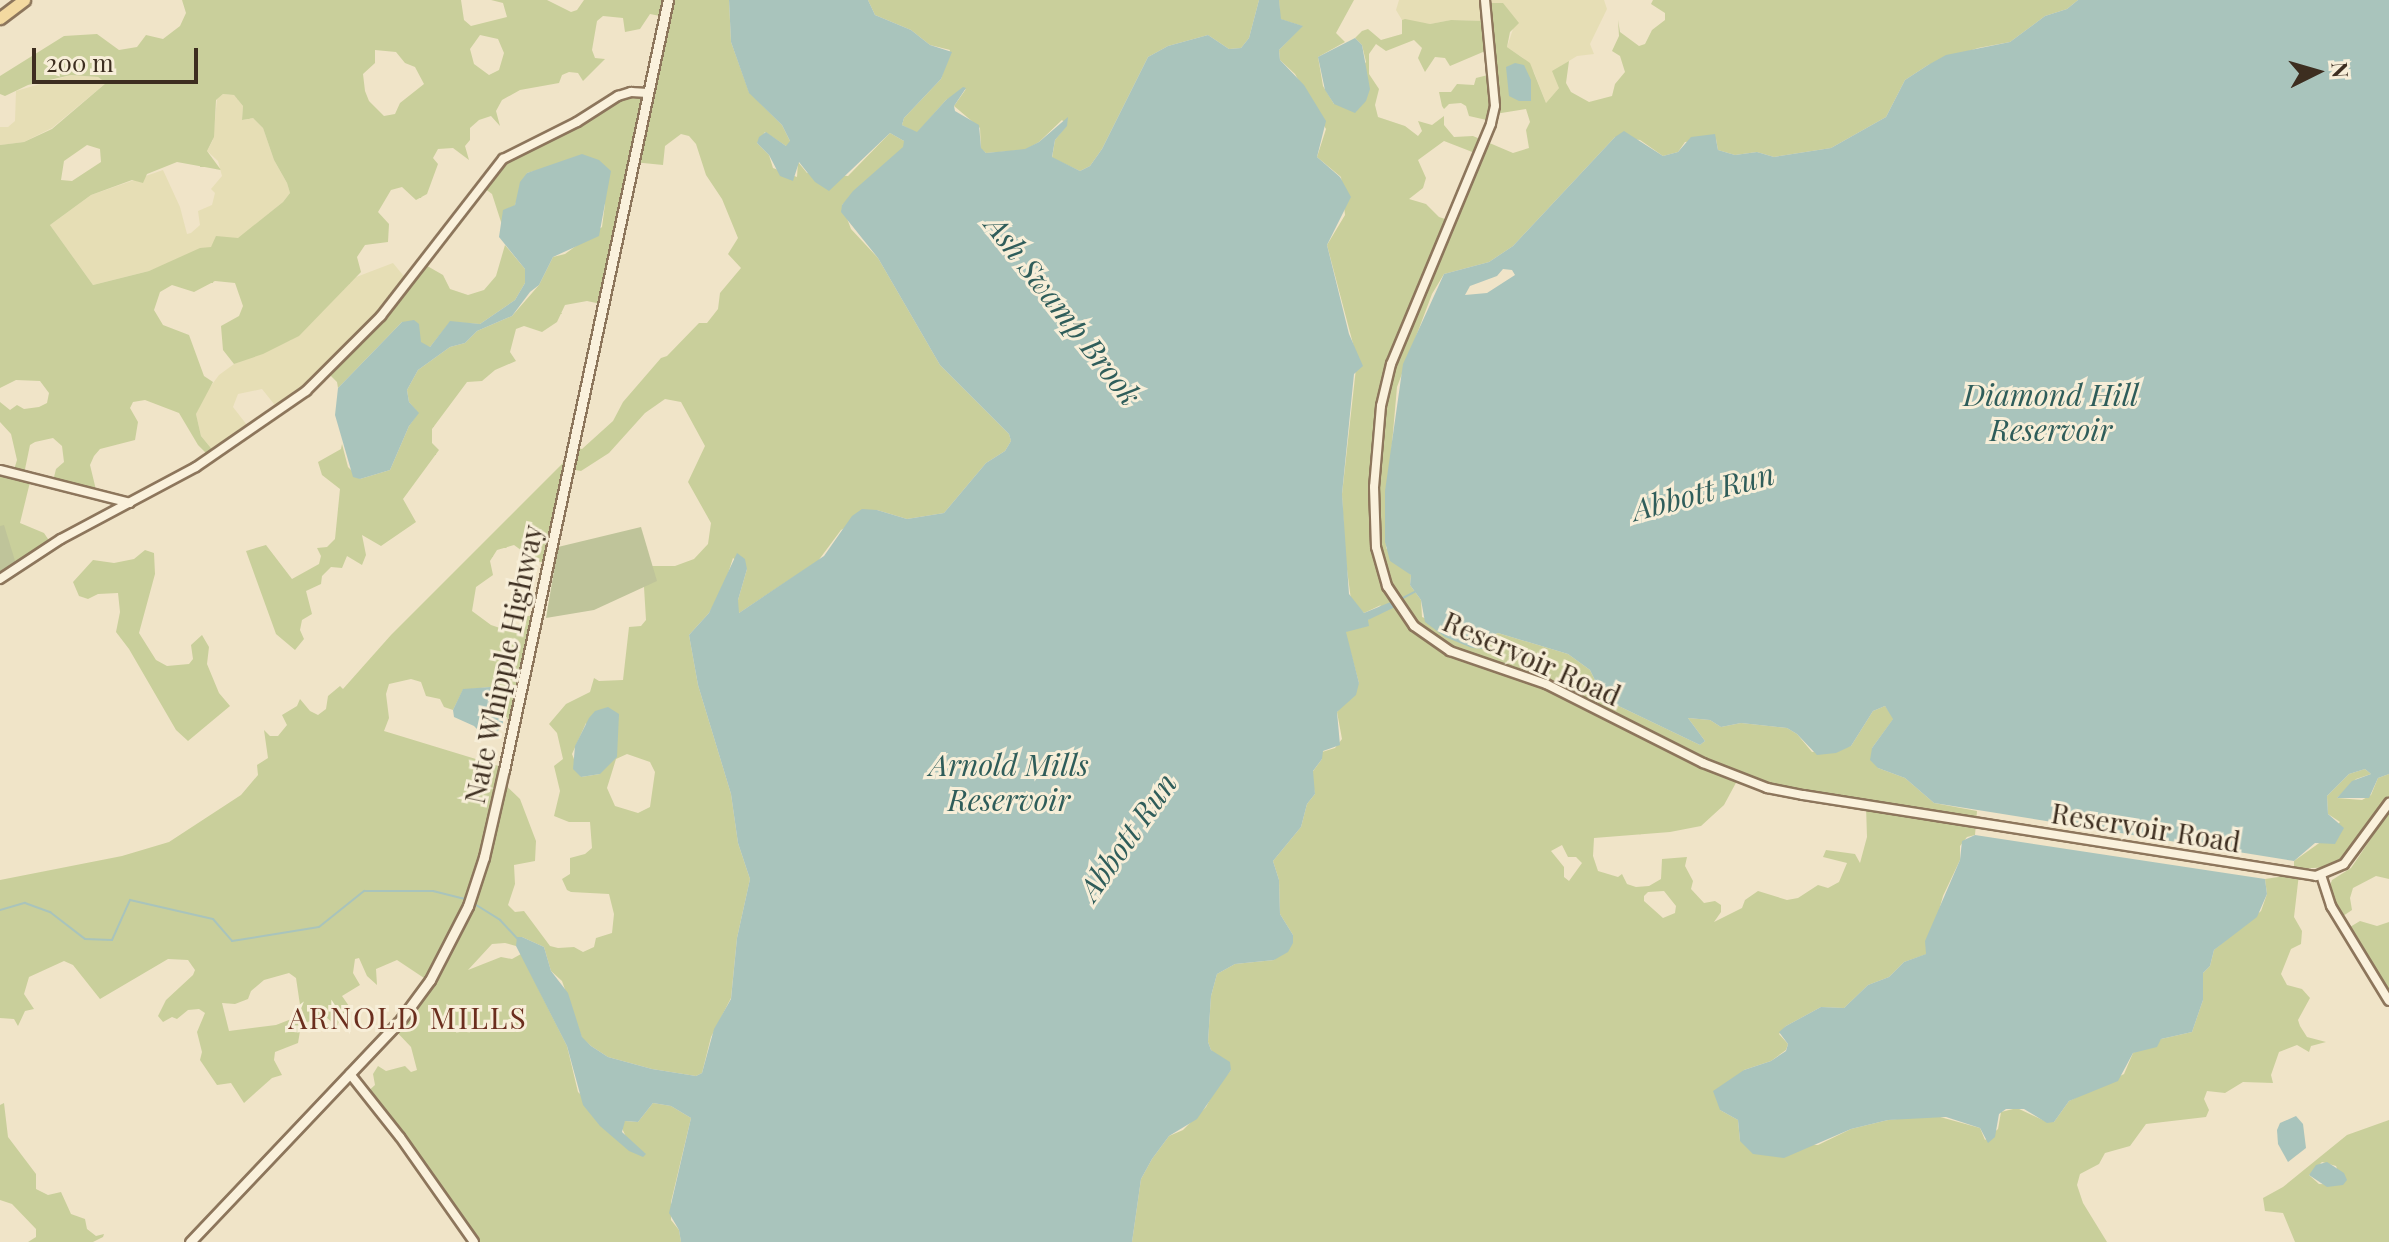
<!DOCTYPE html>
<html>
<head>
<meta charset="utf-8">
<style>
  body { margin:0 }
  #map { position:relative; width:2389px; height:1242px; overflow:hidden; background:#f0e4c8; font-family:"Playfair Display",serif }
  div>[style] { position:absolute }
  .farmland>* { inset:0; background:#e6deb5 }
  .green>* { inset:0; background:#c9cf9b }
  .cemetery>* { inset:0; background:#bfc49a }
  .water>* { inset:0; background:#a9c4bc }
  .stream>* { height:2px; margin:-1px; padding:0 1px; transform-origin:1px; border-radius:1px; background:#a9c4bc }
  .roads { filter:drop-shadow(2px 0 #8d765c) drop-shadow(-2px 0 #8d765c) drop-shadow(0 2px #8d765c) drop-shadow(0 -2px #8d765c) }
  .tertiary>* { height:8px; margin:-4px; padding:0 4px; transform-origin:4px; border-radius:4px; background:#faf1dc }
  .secondary>* { height:9px; margin:-4.5px; padding:0 4.5px; transform-origin:4.5px; border-radius:4.5px; background:#faf1dc }
  .primary>* { height:11px; margin:-5.5px; padding:0 5.5px; transform-origin:5.5px; border-radius:5.5px; background:#f3d9a0 }
  span { translate:-50% -50%; white-space:nowrap; text-align:center; line-height:1.15; -webkit-text-stroke:6px #f7eed8; paint-order:stroke }
  .street-label { font-size:28px; color:#3d2e20 }
  .water-label { font-size:30px; color:#2f5d5a; font-style:italic }
  .neighbourhood-label { font-size:30px; color:#6b2e1e; letter-spacing:2px }
  .north { position:absolute; left:2277px; top:32px; width:80px; height:80px; -webkit-text-stroke:6px #f7eed8; paint-order:stroke; rotate:85deg; font-size:22px; font-weight:700; line-height:32px; text-align:center; color:#3d2e20 }
  .north::after { content:''; display:block; margin:auto; width:28px; height:36px; background:#3d2e20; clip-path:polygon(50% 0,100% 100%,50% 72%,0 100%) }
  .scale { position:absolute; left:32px; top:48px; width:166px; height:36px; box-sizing:border-box; border:4px solid #3d2e20; border-top:0; padding-left:10px; font-size:24px; line-height:28px; white-space:nowrap; color:#3d2e20; -webkit-text-stroke:6px #f7eed8; paint-order:stroke }
</style>
</head>
<body>
<div id="map">
  <div class="farmland">
    <i style="clip-path:polygon(1399px 0,1604px 0,1607px 9px,1590px 44px,1594px 54px,1577px 56px,1561px 66px,1559px 88px,1546px 103px,1534px 72px,1523px 58px,1507px 47px,1513px 29px,1486px 21px,1451px 20px,1430px 24px,1402px 20px,1396px 10px)"></i>
    <i style="clip-path:polygon(71px 75px,98px 77px,106px 83px,52px 128px,24px 142px,0 145px,0 127px,8px 127px,15px 121px,16px 91px)"></i>
    <i style="clip-path:polygon(223px 94px,234px 95px,243px 106px,242px 120px,253px 118px,263px 128px,274px 160px,287px 183px,290px 193px,283px 202px,238px 239px,220px 237px,211px 247px,149px 271px,93px 285px,50px 225px,91px 195px,163px 170px,180px 207px,187px 234px,191px 233px,200px 225px,198px 211px,212px 205px,215px 193px,211px 189px,222px 176px,218px 161px,207px 151px,213px 140px,217px 99px)"></i>
    <i style="clip-path:polygon(393px 263px,407px 280px,349px 350px,278px 409px,262px 389px,238px 394px,233px 407px,250px 429px,215px 453px,201px 436px,196px 414px,202px 398px,219px 375px,234px 364px,291px 340px,351px 279px)"></i>
  </div>
  <div class="green">
    <i style="clip-path:polygon(evenodd,182px 0,461px 0,464px 20px,471px 26px,507px 17px,503px 3px,491px 0,547px 0,571px 12px,577px 10px,584px 0,729px 0,731px 42px,749px 92px,782px 125px,790px 141px,790px 146px,786px 146px,765px 132px,757px 143px,769px 155px,773px 168px,797px 177px,798px 162px,807px 173px,848px 176px,890px 133px,904px 141px,904px 147px,842px 205px,851px 229px,878px 258px,940px 365px,1009px 434px,1011px 441px,1005px 451px,986px 463px,944px 513px,907px 519px,877px 510px,841px 530px,818px 561px,739px 613px,736px 612px,738px 600px,747px 569px,733px 558px,723px 589px,709px 613px,689px 635px,698px 685px,731px 794px,738px 843px,750px 879px,737px 938px,731px 998px,711px 1037px,702px 1073px,696px 1076px,652px 1069px,608px 1057px,591px 1046px,582px 1038px,562px 981px,551px 971px,544px 947px,522px 937px,516px 946px,505px 943px,492px 944px,468px 970px,501px 957px,512px 959px,521px 954px,567px 1046px,578px 1092px,626px 1137px,621px 1126px,625px 1121px,638px 1122px,653px 1103px,671px 1106px,691px 1118px,671px 1202px,671px 1220px,679px 1230px,681px 1242px,470px 1242px,364px 1095px,375px 1085px,373px 1074px,378px 1066px,386px 1071px,405px 1066px,411px 1072px,417px 1070px,411px 1047px,393px 1028px,427px 980px,397px 960px,376px 969px,377px 985px,367px 976px,359px 958px,355px 959px,353px 973px,360px 985px,342px 996px,351px 1009px,341px 1015px,337px 1027px,324px 1015px,301px 1025px,298px 1043px,275px 1052px,274px 1060px,282px 1075px,272px 1078px,244px 1103px,231px 1083px,217px 1085px,200px 1060px,202px 1052px,197px 1032px,205px 1013px,199px 1009px,188px 1010px,177px 1019px,172px 1017px,163px 1022px,158px 1016px,166px 1000px,193px 975px,195px 970px,188px 960px,168px 959px,100px 999px,73px 965px,64px 961px,29px 977px,24px 994px,34px 1009px,25px 1011px,18px 1026px,14px 1019px,0 1018px,0 880px,122px 856px,169px 842px,241px 795px,258px 775px,257px 765px,268px 758px,264px 730px,270px 736px,278px 736px,287px 725px,282px 715px,297px 706px,300px 699px,310px 711px,318px 715px,326px 709px,328px 696px,340px 686px,343px 689px,391px 635px,565px 461px,572px 447px,582px 449px,613px 421px,623px 402px,661px 358px,667px 356px,699px 323px,707px 323px,718px 309px,720px 293px,741px 268px,728px 254px,738px 238px,722px 199px,706px 175px,696px 144px,689px 136px,681px 134px,665px 146px,663px 165px,633px 162px,601px 304px,587px 301px,565px 305px,557px 322px,542px 332px,524px 326px,516px 329px,510px 352px,516px 361px,495px 370px,482px 381px,467px 382px,432px 429px,432px 443px,439px 450px,403px 499px,416px 522px,381px 546px,362px 535px,366px 555px,362px 565px,347px 556px,342px 568px,331px 567px,322px 576px,321px 584px,306px 591px,312px 614px,302px 620px,300px 630px,304px 639px,295px 650px,276px 634px,246px 551px,266px 545px,292px 579px,319px 564px,321px 556px,317px 548px,327px 547px,335px 539px,340px 489px,322px 475px,318px 462px,341px 449px,342px 444px,348px 467px,360px 479px,390px 470px,409px 426px,418px 413px,409px 402px,407px 390px,418px 370px,450px 347px,465px 343px,477px 331px,512px 316px,539px 285px,553px 257px,565px 254px,602px 227px,605px 204px,545px 168px,527px 173px,515px 205px,502px 225px,492px 194px,480px 185px,501px 159px,617px 96px,645px 94px,660px 16px,650px 14px,640px 29px,625px 32px,623px 18px,603px 16px,597px 21px,592px 50px,595px 58px,605px 59px,583px 81px,578px 73px,569px 72px,562px 75px,559px 83px,520px 90px,502px 100px,496px 111px,500px 126px,491px 116px,479px 120px,470px 128px,470px 140px,465px 146px,469px 160px,453px 148px,438px 149px,433px 158px,438px 164px,427px 194px,416px 200px,402px 187px,391px 190px,378px 212px,389px 224px,388px 242px,365px 245px,357px 257px,361px 272px,299px 336px,263px 354px,234px 364px,223px 350px,221px 326px,239px 316px,243px 306px,235px 283px,215px 281px,194px 292px,172px 285px,160px 292px,154px 310px,163px 325px,189px 335px,204px 376px,213px 382px,196px 414px,201px 436px,215px 453px,210px 457px,198px 445px,179px 413px,145px 400px,133px 402px,130px 408px,138px 422px,135px 440px,100px 449px,94px 456px,90px 465px,97px 494px,53px 481px,56px 469px,64px 462px,62px 446px,53px 438px,35px 442px,30px 445px,24px 474px,31px 478px,20px 523px,44px 533px,52px 545px,0 579px,0 470px,13px 473px,17px 460px,11px 434px,0 422px,0 402px,10px 410px,17px 405px,24px 409px,39px 407px,47px 403px,49px 393px,40px 381px,16px 380px,0 388px,0 145px,24px 142px,52px 129px,106px 83px,98px 77px,71px 75px,28px 85px,5px 96px,0 94px,0 76px,64px 36px,97px 34px,119px 50px,137px 47px,146px 35px,163px 39px,180px 26px,186px 13px,182px 0,480px 35px,498px 39px,504px 53px,499px 70px,489px 75px,474px 64px,470px 49px,480px 35px,182px 0,375px 50px,396px 52px,405px 63px,415px 67px,424px 84px,400px 103px,395px 114px,384px 116px,369px 101px,365px 91px,363px 74px,375px 63px,375px 50px,182px 0,223px 94px,234px 95px,243px 106px,242px 120px,253px 118px,263px 128px,274px 160px,287px 183px,290px 193px,283px 202px,238px 238px,216px 236px,211px 247px,200px 248px,149px 271px,93px 285px,50px 225px,91px 195px,132px 180px,143px 183px,147px 174px,177px 162px,221px 170px,207px 151px,214px 137px,216px 100px,223px 94px,182px 0,87px 145px,100px 149px,101px 162px,72px 181px,61px 180px,64px 161px,87px 145px,182px 0,665px 399px,681px 402px,705px 446px,688px 482px,711px 523px,708px 544px,694px 559px,675px 566px,649px 566px,644px 587px,646px 620px,641px 626px,629px 627px,623px 680px,599px 681px,594px 678px,590px 692px,566px 704px,549px 724px,557px 733px,563px 759px,554px 766px,560px 791px,554px 816px,569px 822px,590px 822px,592px 848px,585px 854px,570px 858px,570px 874px,562px 879px,567px 890px,571px 892px,609px 894px,614px 914px,612px 933px,596px 938px,594px 947px,583px 952px,574px 947px,558px 948px,550px 946px,524px 911px,515px 912px,508px 905px,515px 884px,514px 865px,535px 861px,536px 841px,520px 799px,500px 780px,502px 767px,384px 731px,389px 718px,386px 694px,389px 684px,411px 679px,421px 682px,426px 696px,440px 699px,444px 707px,453px 710px,463px 690px,489px 687px,503px 696px,503px 717px,507px 717px,510px 729px,535px 616px,527px 616px,516px 627px,503px 629px,491px 625px,472px 611px,476px 587px,493px 575px,490px 561px,497px 550px,514px 545px,536px 561px,546px 563px,569px 469px,581px 471px,609px 453px,645px 413px,665px 399px,182px 0,586px 723px,600px 774px,581px 777px,572px 754px,586px 723px,182px 0,627px 754px,650px 762px,655px 772px,650px 807px,638px 813px,615px 806px,607px 788px,616px 759px,627px 754px,182px 0,289px 973px,296px 978px,300px 1005px,294px 1018px,276px 1025px,229px 1031px,222px 1003px,235px 1004px,248px 999px,251px 991px,264px 980px,289px 973px)"></i>
    <i style="clip-path:polygon(868px 0,1259px 0,1249px 38px,1241px 48px,1229px 49px,1208px 35px,1168px 46px,1148px 57px,1102px 149px,1090px 166px,1080px 171px,1052px 158px,1055px 140px,1067px 125px,1062px 120px,1039px 142px,1025px 150px,986px 153px,981px 149px,980px 128px,954px 106px,966px 89px,946px 100px,917px 133px,902px 125px,904px 118px,941px 79px,950px 50px,930px 45px,911px 30px,875px 15px)"></i>
    <i style="clip-path:polygon(evenodd,1279px 0,1354px 0,1336px 33px,1345px 42px,1318px 57px,1323px 86px,1334px 104px,1366px 62px,1362px 45px,1355px 38px,1362px 31px,1368px 29px,1381px 40px,1402px 34px,1402px 20px,1405px 19px,1430px 24px,1451px 20px,1486px 21px,1485px 3px,1503px 3px,1519px 23px,1510px 32px,1507px 47px,1530px 63px,1546px 103px,1559px 88px,1552px 71px,1569px 61px,1566px 83px,1571px 92px,1589px 102px,1612px 96px,1615px 84px,1625px 72px,1620px 56px,1612px 51px,1619px 36px,1618px 20px,1620px 32px,1639px 46px,1645px 44px,1652px 30px,1665px 20px,1665px 13px,1651px 4px,1653px 0,2078px 0,2067px 9px,2045px 16px,2010px 42px,1978px 48px,1928px 65px,1905px 80px,1886px 117px,1831px 148px,1774px 157px,1757px 152px,1735px 155px,1718px 150px,1716px 139px,1685px 142px,1678px 152px,1663px 156px,1640px 140px,1615px 137px,1513px 246px,1489px 262px,1444px 274px,1432px 294px,1397px 387px,1385px 523px,1386px 548px,1411px 575px,1410px 585px,1421px 600px,1422px 617px,1489px 644px,1489px 636px,1498px 633px,1568px 654px,1590px 670px,1604px 699px,1700px 745px,1705px 741px,1688px 718px,1710px 720px,1721px 727px,1741px 723px,1787px 728px,1797px 734px,1812px 752px,1851px 746px,1873px 711px,1885px 706px,1894px 718px,1872px 748px,1878px 768px,1905px 778px,1934px 803px,1977px 811px,1975px 835px,1967px 837px,1960px 846px,1960px 860px,1943px 896px,1927px 954px,1904px 962px,1889px 977px,1868px 985px,1844px 1008px,1821px 1007px,1786px 1026px,1779px 1034px,1788px 1044px,1786px 1050px,1771px 1061px,1744px 1070px,1720px 1110px,1738px 1120px,1740px 1141px,1818px 1145px,1851px 1129px,1888px 1120px,1933px 1115px,1980px 1128px,1985px 1140px,1998px 1129px,2001px 1112px,2017px 1108px,2047px 1122px,2054px 1122px,2069px 1101px,2124px 1074px,2133px 1053px,2161px 1039px,2192px 1032px,2203px 1000px,2203px 973px,2210px 966px,2214px 950px,2261px 911px,2267px 894px,2265px 879px,2299px 874px,2294px 917px,2302px 931px,2301px 944px,2291px 949px,2281px 974px,2287px 985px,2302px 989px,2310px 998px,2298px 1020px,2300px 1026px,2307px 1037px,2326px 1042px,2311px 1046px,2309px 1052px,2297px 1045px,2279px 1052px,2271px 1075px,2273px 1083px,2243px 1082px,2225px 1093px,2207px 1091px,2204px 1099px,2209px 1110px,2206px 1117px,2146px 1124px,2130px 1146px,2105px 1153px,2099px 1164px,2080px 1174px,2077px 1185px,2083px 1203px,2107px 1242px,1132px 1242px,1141px 1179px,1152px 1159px,1169px 1136px,1183px 1130px,1206px 1107px,1216px 1088px,1231px 1070px,1211px 1050px,1208px 1042px,1211px 996px,1217px 974px,1235px 964px,1274px 960px,1293px 935px,1280px 914px,1279px 880px,1273px 861px,1301px 827px,1307px 804px,1315px 794px,1311px 774px,1322px 759px,1322px 752px,1335px 748px,1342px 739px,1337px 712px,1359px 683px,1345px 632px,1368px 620px,1381px 605px,1364px 613px,1351px 600px,1345px 554px,1342px 494px,1357px 359px,1327px 245px,1345px 215px,1341px 177px,1317px 157px,1326px 129px,1295px 74px,1280px 60px,1279px 50px,1302px 26px,1280px 19px,1279px 0,1414px 40px,1422px 48px,1418px 58px,1425px 72px,1435px 57px,1445px 58px,1450px 66px,1490px 49px,1492px 74px,1476px 78px,1474px 85px,1457px 84px,1451px 92px,1439px 92px,1442px 106px,1444px 109px,1449px 104px,1461px 103px,1466px 106px,1469px 116px,1491px 121px,1495px 114px,1526px 109px,1530px 122px,1526px 130px,1529px 148px,1513px 153px,1473px 136px,1454px 137px,1444px 125px,1444px 116px,1432px 125px,1418px 121px,1422px 131px,1418px 136px,1405px 126px,1378px 117px,1375px 105px,1379px 89px,1369px 74px,1369px 54px,1376px 44px,1386px 51px,1414px 40px,1279px 0,1444px 141px,1480px 155px,1451px 221px,1439px 217px,1426px 204px,1409px 199px,1423px 188px,1426px 178px,1418px 160px,1444px 141px,1279px 0,1738px 779px,1866px 806px,1867px 837px,1860px 863px,1855px 854px,1826px 850px,1823px 857px,1847px 863px,1839px 882px,1828px 888px,1818px 885px,1798px 898px,1787px 900px,1758px 891px,1745px 900px,1742px 908px,1714px 922px,1721px 912px,1721px 905px,1715px 901px,1704px 903px,1691px 889px,1693px 881px,1685px 866px,1687px 857px,1662px 859px,1661px 879px,1649px 886px,1636px 887px,1627px 884px,1622px 874px,1618px 877px,1598px 871px,1593px 856px,1594px 838px,1670px 832px,1701px 826px,1724px 805px,1738px 779px,1279px 0,1562px 845px,1568px 857px,1576px 857px,1582px 863px,1569px 881px,1564px 877px,1564px 867px,1551px 851px,1562px 845px,1279px 0,1664px 891px,1676px 906px,1675px 913px,1663px 918px,1644px 901px,1644px 896px,1648px 892px,1664px 891px)"></i>
    <i style="clip-path:polygon(505px 245px,525px 269px,525px 283px,515px 300px,480px 324px,450px 322px,430px 347px,424px 346px,402px 322px,338px 388px,337px 382px,327px 372px,422px 263px,443px 275px,450px 289px,468px 295px,484px 290px,496px 276px)"></i>
    <i style="clip-path:polygon(145px 550px,154px 553px,155px 574px,139px 633px,156px 660px,167px 666px,189px 664px,193px 659px,191px 645px,202px 635px,209px 647px,207px 664px,219px 693px,230px 706px,188px 741px,176px 730px,129px 649px,116px 632px,120px 612px,118px 593px,98px 594px,88px 599px,79px 596px,73px 582px,93px 560px,114px 563px,134px 559px)"></i>
    <i style="clip-path:polygon(2365px 769px,2371px 774px,2356px 779px,2337px 798px,2362px 800px,2371px 795px,2378px 778px,2389px 774px,2389px 796px,2365px 831px,2342px 861px,2331px 867px,2294px 869px,2294px 861px,2322px 841px,2340px 822px,2328px 814px,2327px 796px,2349px 774px)"></i>
    <i style="clip-path:polygon(2389px 812px,2389px 879px,2376px 876px,2353px 888px,2350px 898px,2352px 910px,2343px 916px,2328px 891px,2332px 880px,2351px 868px)"></i>
    <i style="clip-path:polygon(2360px 921px,2377px 926px,2389px 922px,2389px 992px,2350px 927px)"></i>
    <i style="clip-path:polygon(4px 1103px,8px 1137px,36px 1174px,36px 1189px,48px 1195px,61px 1192px,71px 1214px,85px 1219px,87px 1229px,96px 1236px,104px 1234px,103px 1237px,93px 1242px,28px 1242px,36px 1237px,36px 1229px,12px 1204px,0 1200px,0 1105px)"></i>
    <i style="clip-path:polygon(evenodd,2389px 1120px,2389px 1242px,2295px 1242px,2283px 1213px,2265px 1211px,2263px 1198px,2283px 1187px,2347px 1135px,2389px 1120px,2322px 1162px,2336px 1166px,2343px 1185px,2319px 1184px,2309px 1175px,2322px 1162px)"></i>
  </div>
  <div class="cemetery">
    <i style="clip-path:polygon(4px 525px,16px 564px,0 575px,0 526px)"></i>
    <i style="clip-path:polygon(641px 527px,657px 581px,594px 610px,546px 618px,558px 547px)"></i>
  </div>
  <div class="water">
    <i style="clip-path:polygon(729px 0,868px 0,875px 15px,911px 30px,930px 45px,952px 52px,941px 79px,904px 118px,902px 125px,917px 132px,946px 100px,963px 87px,966px 88px,954px 106px,955px 111px,979px 125px,981px 148px,986px 153px,1025px 149px,1039px 142px,1068px 117px,1067px 126px,1055px 140px,1052px 157px,1080px 171px,1090px 166px,1102px 149px,1148px 57px,1168px 46px,1208px 35px,1229px 49px,1241px 48px,1249px 38px,1259px 0,1279px 0,1281px 19px,1303px 26px,1279px 50px,1280px 60px,1304px 85px,1326px 121px,1317px 157px,1340px 177px,1351px 197px,1327px 245px,1349px 334px,1363px 366px,1354px 374px,1342px 494px,1349px 594px,1364px 613px,1393px 601px,1395px 607px,1368px 620px,1369px 626px,1346px 632px,1359px 683px,1356px 695px,1337px 712px,1340px 745px,1323px 751px,1322px 759px,1313px 771px,1315px 794px,1307px 804px,1301px 827px,1273px 861px,1279px 880px,1280px 914px,1293px 935px,1293px 943px,1288px 952px,1274px 960px,1235px 964px,1217px 974px,1211px 996px,1208px 1042px,1211px 1050px,1230px 1062px,1231px 1070px,1197px 1119px,1169px 1136px,1152px 1159px,1141px 1179px,1132px 1242px,681px 1242px,679px 1230px,669px 1213px,691px 1118px,671px 1106px,653px 1103px,638px 1122px,625px 1121px,622px 1132px,646px 1154px,643px 1157px,629px 1151px,600px 1126px,583px 1105px,567px 1046px,516px 946px,517px 937px,522px 937px,544px 947px,551px 971px,568px 993px,582px 1037px,591px 1046px,608px 1057px,652px 1069px,696px 1076px,702px 1073px,714px 1029px,731px 999px,737px 938px,750px 879px,738px 843px,731px 794px,698px 685px,689px 635px,709px 613px,737px 553px,745px 559px,747px 569px,738px 600px,739px 613px,824px 556px,852px 516px,862px 509px,877px 510px,907px 519px,944px 513px,986px 463px,1005px 451px,1011px 441px,1009px 434px,940px 365px,878px 258px,841px 212px,842px 205px,853px 191px,903px 147px,904px 141px,890px 133px,829px 191px,815px 182px,799px 162px,793px 181px,780px 176px,769px 155px,757px 143px,759px 137px,766px 132px,786px 146px,790px 141px,782px 125px,749px 93px,731px 42px)"></i>
    <i style="clip-path:polygon(evenodd,2078px 0,2389px 0,2389px 774px,2378px 778px,2369px 798px,2337px 798px,2352px 781px,2371px 774px,2365px 769px,2349px 774px,2327px 796px,2328px 814px,2344px 828px,2335px 844px,2315px 843px,2294px 861px,1934px 803px,1905px 778px,1878px 768px,1870px 760px,1872px 748px,1893px 719px,1885px 706px,1873px 711px,1851px 746px,1836px 753px,1817px 755px,1797px 734px,1787px 728px,1741px 723px,1721px 727px,1710px 720px,1688px 718px,1705px 741px,1700px 745px,1604px 699px,1590px 670px,1568px 654px,1498px 633px,1489px 636px,1486px 649px,1472px 648px,1445px 637px,1425px 622px,1421px 600px,1410px 585px,1411px 575px,1390px 561px,1385px 542px,1385px 491px,1403px 364px,1444px 274px,1489px 262px,1513px 246px,1615px 137px,1624px 131px,1663px 156px,1678px 152px,1691px 137px,1715px 134px,1718px 150px,1735px 155px,1757px 152px,1774px 157px,1831px 148px,1886px 117px,1905px 80px,1928px 65px,1946px 55px,2010px 42px,2045px 16px,2067px 9px,2078px 0,1503px 269px,1512px 270px,1515px 275px,1487px 293px,1465px 295px,1470px 286px,1497px 276px,1503px 269px)"></i>
    <i style="clip-path:polygon(1355px 38px,1362px 45px,1370px 89px,1366px 101px,1355px 113px,1334px 104px,1325px 90px,1318px 57px)"></i>
    <i style="clip-path:polygon(1515px 63px,1524px 65px,1531px 80px,1531px 101px,1519px 101px,1509px 96px,1506px 67px)"></i>
    <i style="clip-path:polygon(582px 154px,599px 160px,611px 171px,599px 236px,553px 257px,539px 285px,530px 292px,512px 316px,477px 331px,465px 343px,450px 347px,418px 370px,407px 390px,409px 402px,419px 413px,409px 426px,390px 470px,360px 479px,353px 477px,335px 415px,338px 388px,402px 322px,414px 320px,419px 324px,421px 342px,430px 347px,450px 321px,480px 324px,515px 300px,525px 283px,525px 269px,499px 237px,503px 210px,515px 205px,520px 182px,527px 173px)"></i>
    <i style="clip-path:polygon(490px 687px,499px 687px,503px 696px,503px 725px,492px 738px,485px 737px,474px 726px,454px 717px,453px 710px,463px 689px)"></i>
    <i style="clip-path:polygon(608px 707px,619px 714px,617px 757px,600px 774px,581px 777px,573px 769px,575px 746px,589px 718px,595px 711px)"></i>
    <i style="clip-path:polygon(1975px 835px,2265px 879px,2267px 894px,2257px 917px,2214px 950px,2210px 966px,2203px 973px,2203px 1000px,2192px 1032px,2161px 1039px,2157px 1047px,2133px 1053px,2118px 1081px,2069px 1101px,2054px 1122px,2047px 1123px,2024px 1109px,2006px 1109px,1999px 1114px,1995px 1137px,1988px 1143px,1980px 1128px,1946px 1117px,1888px 1120px,1851px 1129px,1784px 1158px,1753px 1154px,1740px 1141px,1738px 1120px,1720px 1110px,1713px 1091px,1744px 1070px,1771px 1061px,1786px 1051px,1788px 1044px,1779px 1032px,1786px 1026px,1821px 1007px,1844px 1008px,1868px 985px,1889px 977px,1904px 962px,1926px 954px,1925px 941px,1960px 860px,1962px 841px)"></i>
    <i style="clip-path:polygon(2296px 1116px,2303px 1124px,2306px 1148px,2288px 1162px,2278px 1144px,2277px 1130px,2280px 1123px)"></i>
    <i style="clip-path:polygon(2327px 1162px,2344px 1173px,2347px 1180px,2343px 1185px,2327px 1187px,2309px 1175px,2316px 1165px)"></i>
  </div>
  <div class="stream">
    <i style="left:1401px;top:599px;width:17px;rotate:-28deg"></i>
    <i style="left:473px;top:903px;width:32px;rotate:32deg"></i>
    <i style="left:500px;top:920px;width:26px;rotate:47deg"></i>
    <i style="left:0;top:910px;width:26px;rotate:-16deg"></i>
    <i style="left:25px;top:903px;width:27px;rotate:20deg"></i>
    <i style="left:50px;top:912px;width:44px;rotate:37.6deg"></i>
    <i style="left:85px;top:939px;width:27px;rotate:2deg"></i>
    <i style="left:112px;top:940px;width:44px;rotate:-65.8deg"></i>
    <i style="left:130px;top:900px;width:85px;rotate:12.9deg"></i>
    <i style="left:213px;top:919px;width:29px;rotate:49deg"></i>
    <i style="left:232px;top:941px;width:88px;rotate:-9.1deg"></i>
    <i style="left:319px;top:927px;width:58px;rotate:-38.7deg"></i>
    <i style="left:364px;top:891px;width:69px"></i>
    <i style="left:433px;top:891px;width:36px;rotate:14deg"></i>
  </div>
  <div class="roads">
    <div class="tertiary">
      <i style="left:1485px;top:0;width:106px;rotate:84.6deg"></i>
      <i style="left:1495px;top:106px;width:18px;rotate:103deg"></i>
      <i style="left:1491px;top:124px;width:260px;rotate:112.6deg"></i>
      <i style="left:1391px;top:364px;width:43px;rotate:103.4deg"></i>
      <i style="left:1381px;top:406px;width:81px;rotate:94.9deg"></i>
      <i style="left:1374px;top:487px;width:60px;rotate:88.1deg"></i>
      <i style="left:1376px;top:547px;width:41px;rotate:74.2deg"></i>
      <i style="left:1387px;top:586px;width:48px;rotate:56deg"></i>
      <i style="left:1414px;top:626px;width:44px;rotate:34.8deg"></i>
      <i style="left:1450px;top:651px;width:102px;rotate:19deg"></i>
      <i style="left:1546px;top:684px;width:176px;rotate:26.7deg"></i>
      <i style="left:1703px;top:763px;width:69px;rotate:21.3deg"></i>
      <i style="left:1767px;top:788px;width:37px;rotate:11deg"></i>
      <i style="left:1803px;top:795px;width:519px;rotate:8.97deg"></i>
      <i style="left:2316px;top:876px;width:30px;rotate:-23deg"></i>
      <i style="left:2344px;top:864px;width:76px;rotate:-53.6deg"></i>
      <i style="left:0;top:470px;width:134px;rotate:14.2deg"></i>
      <i style="left:0;top:579px;width:73px;rotate:-33.3deg"></i>
      <i style="left:61px;top:539px;width:153px;rotate:-28.1deg"></i>
      <i style="left:196px;top:467px;width:134px;rotate:-34.6deg"></i>
      <i style="left:306px;top:391px;width:106px;rotate:-45deg"></i>
      <i style="left:381px;top:316px;width:199px;rotate:-52.2deg"></i>
      <i style="left:503px;top:159px;width:83px;rotate:-26.6deg"></i>
      <i style="left:577px;top:122px;width:49px;rotate:-32.4deg"></i>
      <i style="left:618px;top:96px;width:14px;rotate:-17deg"></i>
      <i style="left:631px;top:92px;width:17px;rotate:3deg"></i>
      <i style="left:2321px;top:875px;width:33px;rotate:72deg"></i>
      <i style="left:2331px;top:906px;width:111px;rotate:58.6deg"></i>
      <i style="left:350px;top:1074px;width:80px;rotate:51.6deg"></i>
      <i style="left:400px;top:1137px;width:128px;rotate:54.8deg"></i>
    </div>
    <div class="secondary">
      <i style="left:190px;top:1242px;width:303px;rotate:-46.5deg"></i>
      <i style="left:399px;top:1022px;width:52px;rotate:-53.6deg"></i>
      <i style="left:430px;top:980px;width:83px;rotate:-62.8deg"></i>
      <i style="left:468px;top:906px;width:52px;rotate:-71.9deg"></i>
      <i style="left:484px;top:857px;width:89px;rotate:-77.1deg"></i>
      <i style="left:504px;top:770px;width:787px;rotate:-77.98deg"></i>
    </div>
    <div class="primary">
      <i style="left:0;top:18px;width:30px;rotate:-37deg"></i>
    </div>
  </div>
  <div class="street-label">
    <span style="left:1532px;top:658px;rotate:24deg">Reservoir Road</span>
    <span style="left:503px;top:664px;rotate:-78deg">Nate Whipple Highway</span>
    <span style="left:2146px;top:827px;rotate:9deg">Reservoir Road</span>
  </div>
  <div class="water-label">
    <span style="left:1064px;top:310px;rotate:52deg">Ash Swamp Brook</span>
    <span style="left:2051px;top:411px">Diamond Hill<br>Reservoir</span>
    <span style="left:1703px;top:491px;rotate:-15deg">Abbott Run</span>
    <span style="left:1009px;top:781px">Arnold Mills<br>Reservoir</span>
    <span style="left:1127px;top:836px;rotate:-55deg">Abbott Run</span>
  </div>
  <div class="neighbourhood-label">
    <span style="left:408px;top:1017px">ARNOLD MILLS</span>
  </div>
  <div class="north">N</div>
  <div class="scale">200 m</div>
</div>
</body>
</html>
